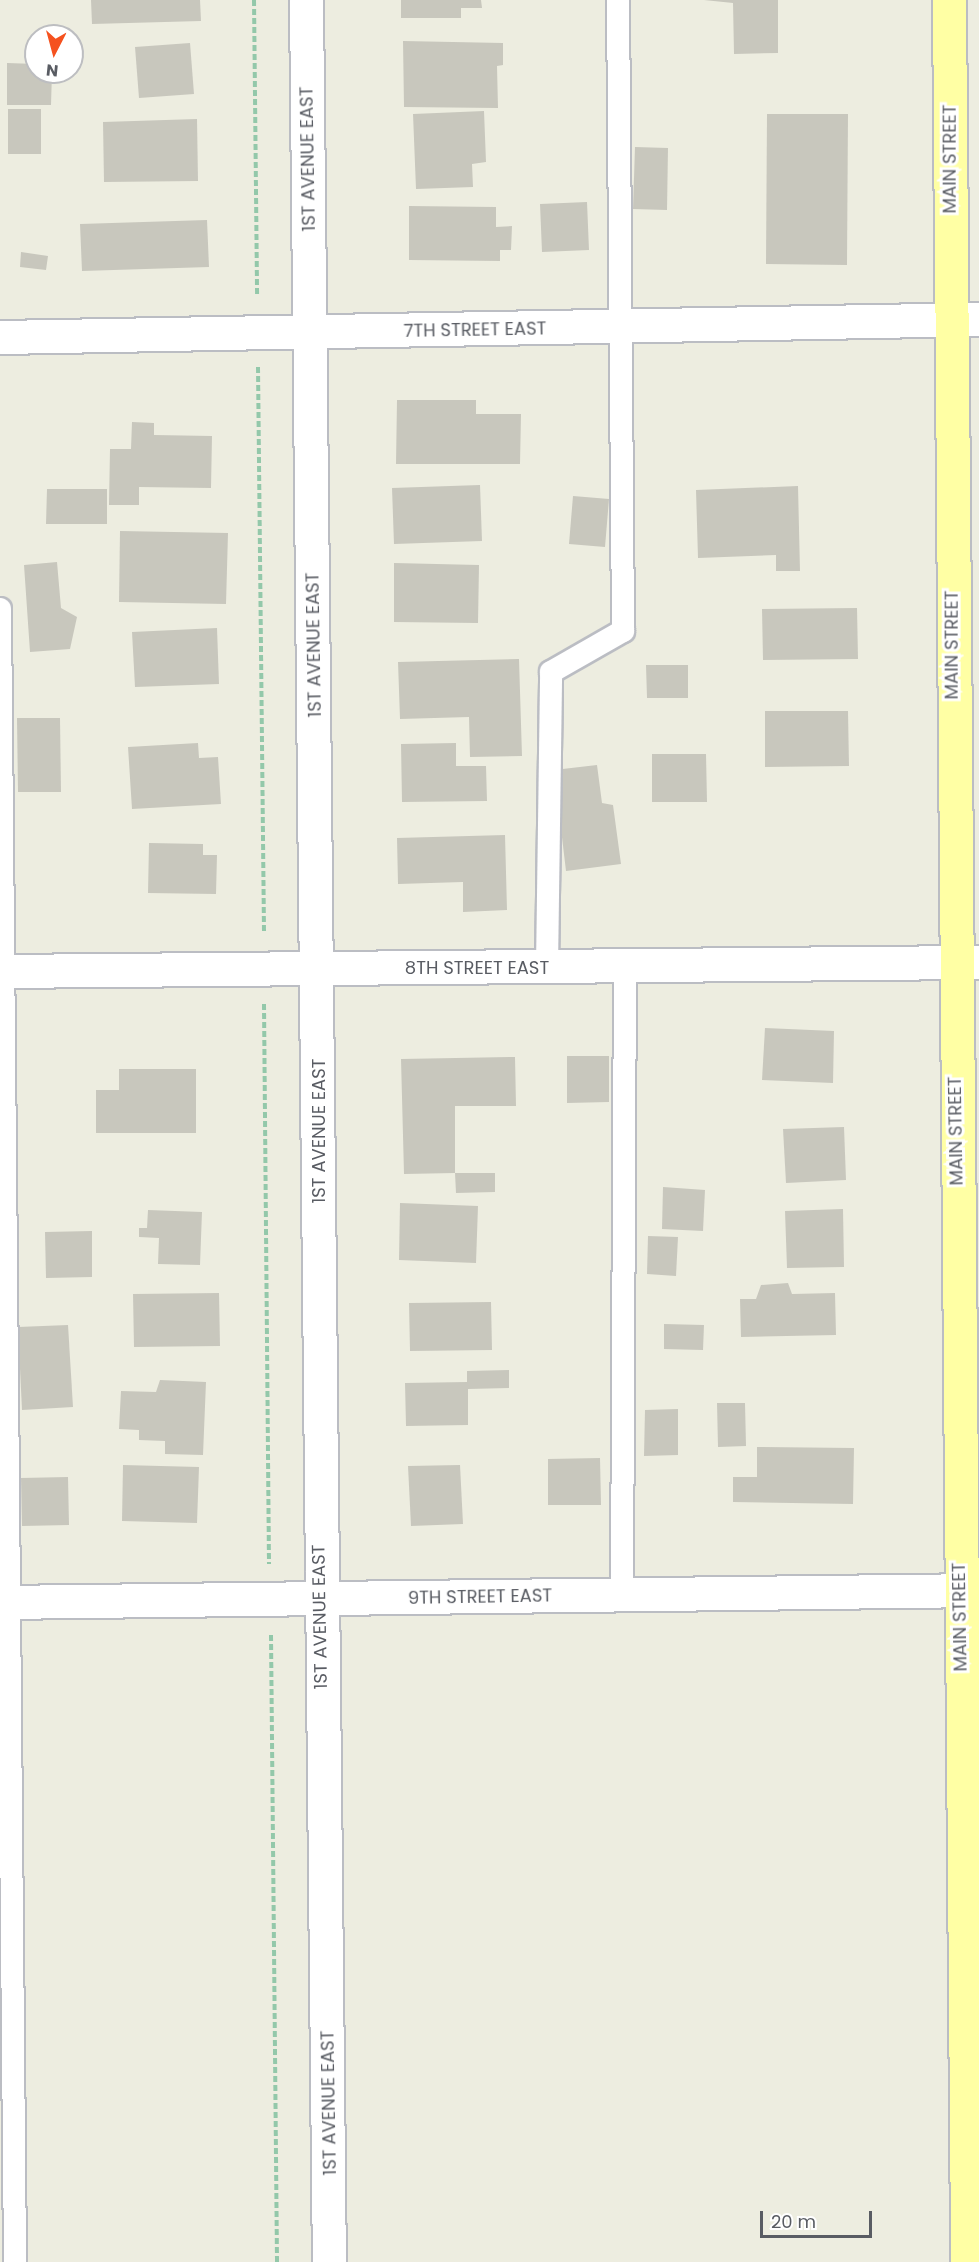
<!DOCTYPE html>
<html>
<head>
<meta charset="utf-8">
<style>
  body { margin:0 }
  #map { position:relative; width:979px; height:2262px; overflow:hidden; background:#edede0; font-family:Poppins,sans-serif }
  div>[style] { position:absolute }
  .building>* { inset:0; background:#c8c7bd }
  .path>* { height:4px; margin-top:-2px; transform-origin:0; background:repeating-linear-gradient(90deg,#93c8aa 0 6px,transparent 0 9px) }
  .roads { filter:drop-shadow(2px 0 #bbbdc3) drop-shadow(-2px 0 #bbbdc3) drop-shadow(0 2px #bbbdc3) drop-shadow(0 -2px #bbbdc3) }
  .service>* { height:22px; margin:-11px; padding:0 11px; transform-origin:11px; border-radius:11px; background:#fff }
  .minor>* { height:33px; margin:-16.5px; padding:0 16.5px; transform-origin:16.5px; border-radius:16.5px; background:#fff }
  .primary>* { height:33px; margin:-16.5px; padding:0 16.5px; transform-origin:16.5px; border-radius:16.5px; background:#ffffa4 }
  span { translate:-50% -50%; white-space:nowrap; text-align:center; line-height:1.15; -webkit-text-stroke:6px #fff; paint-order:stroke }
  .street-label { font-size:18px; color:#595c63 }
  .north { position:absolute; left:24px; top:24px; width:60px; height:60px; box-sizing:border-box; background:#fff; border:2px solid #bdbec1; border-radius:50%; rotate:186deg; font-size:16px; font-weight:700; line-height:24px; text-align:center; color:#595c63 }
  .north::after { content:''; display:block; margin:auto; width:21px; height:27px; background:#f5521f; clip-path:polygon(50% 0,100% 100%,50% 72%,0 100%) }
  .scale { position:absolute; left:760px; top:2211px; width:112px; height:27px; box-sizing:border-box; border:3px solid #595c63; border-top:0; padding-left:8px; font-size:18px; line-height:21px; white-space:nowrap; color:#595c63; -webkit-text-stroke:4px #fff; paint-order:stroke }
</style>
</head>
<body>
<div id="map">
  <div class="building">
    <i style="clip-path:polygon(91px 0,200px 0,201px 21px,92px 24px)"></i>
    <i style="clip-path:polygon(401px 0,481px 0,482px 8px,461px 8px,461px 18px,401px 18px)"></i>
    <i style="clip-path:polygon(704px 0,778px 0,778px 53px,734px 54px,733px 3px)"></i>
    <i style="clip-path:polygon(403px 41px,503px 43px,503px 65px,497px 66px,498px 108px,404px 107px)"></i>
    <i style="clip-path:polygon(190px 43px,194px 94px,139px 98px,135px 47px)"></i>
    <i style="clip-path:polygon(7px 63px,36px 64px,36px 72px,52px 72px,51px 105px,7px 105px)"></i>
    <i style="clip-path:polygon(8px 109px,41px 109px,41px 154px,8px 154px)"></i>
    <i style="clip-path:polygon(484px 111px,486px 162px,472px 164px,473px 187px,416px 189px,413px 114px)"></i>
    <i style="clip-path:polygon(767px 114px,848px 114px,847px 265px,766px 264px)"></i>
    <i style="clip-path:polygon(197px 119px,198px 181px,104px 182px,103px 122px)"></i>
    <i style="clip-path:polygon(635px 147px,668px 148px,667px 210px,633px 209px)"></i>
    <i style="clip-path:polygon(587px 202px,589px 250px,542px 252px,540px 204px)"></i>
    <i style="clip-path:polygon(409px 206px,496px 207px,496px 227px,512px 226px,511px 250px,500px 250px,500px 261px,409px 260px)"></i>
    <i style="clip-path:polygon(207px 220px,209px 267px,82px 271px,80px 224px)"></i>
    <i style="clip-path:polygon(21px 252px,48px 256px,46px 270px,20px 267px)"></i>
    <i style="clip-path:polygon(397px 400px,476px 400px,476px 414px,521px 414px,520px 464px,396px 464px)"></i>
    <i style="clip-path:polygon(132px 422px,154px 423px,154px 435px,212px 436px,211px 488px,139px 487px,139px 505px,109px 505px,110px 449px,131px 449px)"></i>
    <i style="clip-path:polygon(480px 485px,482px 541px,394px 544px,392px 488px)"></i>
    <i style="clip-path:polygon(798px 486px,800px 571px,776px 571px,776px 555px,698px 558px,696px 490px)"></i>
    <i style="clip-path:polygon(47px 489px,107px 489px,107px 524px,46px 524px)"></i>
    <i style="clip-path:polygon(573px 496px,609px 499px,605px 547px,569px 544px)"></i>
    <i style="clip-path:polygon(120px 531px,228px 533px,226px 604px,119px 602px)"></i>
    <i style="clip-path:polygon(57px 562px,61px 608px,77px 617px,70px 649px,30px 652px,24px 565px)"></i>
    <i style="clip-path:polygon(394px 563px,479px 565px,478px 623px,394px 622px)"></i>
    <i style="clip-path:polygon(857px 608px,858px 659px,763px 660px,762px 609px)"></i>
    <i style="clip-path:polygon(217px 628px,219px 684px,135px 687px,132px 632px)"></i>
    <i style="clip-path:polygon(519px 659px,522px 756px,470px 757px,469px 717px,400px 719px,398px 662px)"></i>
    <i style="clip-path:polygon(646px 665px,688px 665px,688px 698px,647px 698px)"></i>
    <i style="clip-path:polygon(765px 711px,848px 711px,849px 766px,765px 767px)"></i>
    <i style="clip-path:polygon(17px 718px,60px 718px,61px 792px,18px 792px)"></i>
    <i style="clip-path:polygon(198px 743px,199px 758px,218px 757px,221px 804px,132px 809px,128px 747px)"></i>
    <i style="clip-path:polygon(456px 743px,456px 766px,486px 766px,487px 801px,402px 802px,401px 744px)"></i>
    <i style="clip-path:polygon(652px 754px,706px 754px,707px 802px,652px 802px)"></i>
    <i style="clip-path:polygon(597px 765px,602px 803px,613px 805px,621px 864px,566px 871px,554px 770px)"></i>
    <i style="clip-path:polygon(505px 835px,507px 910px,463px 912px,463px 882px,398px 884px,397px 838px)"></i>
    <i style="clip-path:polygon(149px 843px,203px 844px,203px 855px,217px 855px,216px 894px,148px 893px)"></i>
    <i style="clip-path:polygon(765px 1028px,834px 1031px,833px 1083px,762px 1080px)"></i>
    <i style="clip-path:polygon(567px 1056px,609px 1056px,609px 1102px,567px 1103px)"></i>
    <i style="clip-path:polygon(515px 1057px,516px 1106px,455px 1106px,455px 1173px,404px 1174px,401px 1059px)"></i>
    <i style="clip-path:polygon(119px 1069px,196px 1069px,196px 1133px,96px 1133px,96px 1090px,119px 1090px)"></i>
    <i style="clip-path:polygon(844px 1127px,846px 1180px,786px 1183px,783px 1129px)"></i>
    <i style="clip-path:polygon(455px 1173px,495px 1173px,495px 1192px,456px 1193px)"></i>
    <i style="clip-path:polygon(663px 1187px,705px 1190px,703px 1231px,662px 1229px)"></i>
    <i style="clip-path:polygon(400px 1203px,478px 1206px,476px 1263px,399px 1260px)"></i>
    <i style="clip-path:polygon(843px 1209px,844px 1267px,787px 1268px,785px 1211px)"></i>
    <i style="clip-path:polygon(148px 1210px,202px 1212px,200px 1265px,158px 1264px,159px 1238px,139px 1237px,139px 1228px,147px 1228px)"></i>
    <i style="clip-path:polygon(92px 1231px,92px 1277px,46px 1278px,45px 1232px)"></i>
    <i style="clip-path:polygon(648px 1236px,678px 1237px,676px 1276px,647px 1274px)"></i>
    <i style="clip-path:polygon(788px 1283px,792px 1294px,835px 1293px,836px 1335px,741px 1337px,740px 1299px,756px 1299px,761px 1285px)"></i>
    <i style="clip-path:polygon(219px 1293px,220px 1346px,134px 1347px,133px 1294px)"></i>
    <i style="clip-path:polygon(491px 1302px,492px 1350px,410px 1351px,409px 1303px)"></i>
    <i style="clip-path:polygon(664px 1324px,704px 1325px,703px 1350px,664px 1349px)"></i>
    <i style="clip-path:polygon(68px 1325px,73px 1407px,22px 1410px,18px 1327px)"></i>
    <i style="clip-path:polygon(509px 1370px,509px 1388px,468px 1389px,468px 1425px,406px 1426px,405px 1383px,467px 1382px,467px 1371px)"></i>
    <i style="clip-path:polygon(160px 1380px,206px 1382px,203px 1455px,165px 1454px,165px 1441px,139px 1440px,139px 1430px,119px 1429px,121px 1391px,156px 1392px)"></i>
    <i style="clip-path:polygon(717px 1403px,745px 1403px,746px 1446px,718px 1447px)"></i>
    <i style="clip-path:polygon(678px 1409px,678px 1455px,644px 1456px,645px 1410px)"></i>
    <i style="clip-path:polygon(757px 1447px,854px 1448px,853px 1504px,733px 1502px,733px 1477px,757px 1477px)"></i>
    <i style="clip-path:polygon(600px 1458px,601px 1505px,548px 1505px,548px 1459px)"></i>
    <i style="clip-path:polygon(123px 1465px,199px 1467px,197px 1523px,122px 1521px)"></i>
    <i style="clip-path:polygon(460px 1465px,463px 1524px,411px 1526px,408px 1466px)"></i>
    <i style="clip-path:polygon(68px 1477px,69px 1525px,22px 1526px,21px 1478px)"></i>
  </div>
  <div class="path">
    <i style="left:254px;top:0;width:296px;rotate:89.4deg"></i>
    <i style="left:258px;top:367px;width:565px;rotate:89.39deg"></i>
    <i style="left:264px;top:1004px;width:560px;rotate:89.49deg"></i>
    <i style="left:271px;top:1635px;width:627px;rotate:89.45deg"></i>
  </div>
  <div class="roads">
    <div class="service">
      <i style="left:0;top:609px;width:1653px;rotate:89.48deg"></i>
      <i style="left:547px;top:968px;width:296px;rotate:-89.2deg"></i>
      <i style="left:551px;top:672px;width:83px;rotate:-29.7deg"></i>
      <i style="left:623px;top:631px;width:631px;rotate:-90.45deg"></i>
      <i style="left:622px;top:1595px;width:628px;rotate:-89.73deg"></i>
    </div>
    <div class="minor">
      <i style="left:306px;top:0;width:2262px;rotate:89.42deg"></i>
      <i style="left:0;top:337px;width:979px;rotate:-1.05deg"></i>
      <i style="left:0;top:971px;width:979px;rotate:-0.53deg"></i>
      <i style="left:0;top:1602px;width:979px;rotate:-0.7deg"></i>
    </div>
    <div class="primary">
      <i style="left:949px;top:0;width:2262px;rotate:89.54deg"></i>
    </div>
  </div>
  <div class="street-label">
    <span style="left:308px;top:159px;rotate:-91deg">1ST AVENUE EAST</span>
    <span style="left:950px;top:159px;rotate:-90deg">MAIN STREET</span>
    <span style="left:475px;top:330px;rotate:-1deg">7TH STREET EAST</span>
    <span style="left:314px;top:645px;rotate:-91deg">1ST AVENUE EAST</span>
    <span style="left:952px;top:645px;rotate:-90deg">MAIN STREET</span>
    <span style="left:477px;top:968px">8TH STREET EAST</span>
    <span style="left:319px;top:1131px;rotate:-90deg">1ST AVENUE EAST</span>
    <span style="left:956px;top:1131px;rotate:-91deg">MAIN STREET</span>
    <span style="left:480px;top:1597px;rotate:-1deg">9TH STREET EAST</span>
    <span style="left:320px;top:1617px;rotate:-91deg">1ST AVENUE EAST</span>
    <span style="left:960px;top:1617px;rotate:-91deg">MAIN STREET</span>
    <span style="left:329px;top:2103px;rotate:-91deg">1ST AVENUE EAST</span>
  </div>
  <div class="north">N</div>
  <div class="scale">20 m</div>
</div>
</body>
</html>
